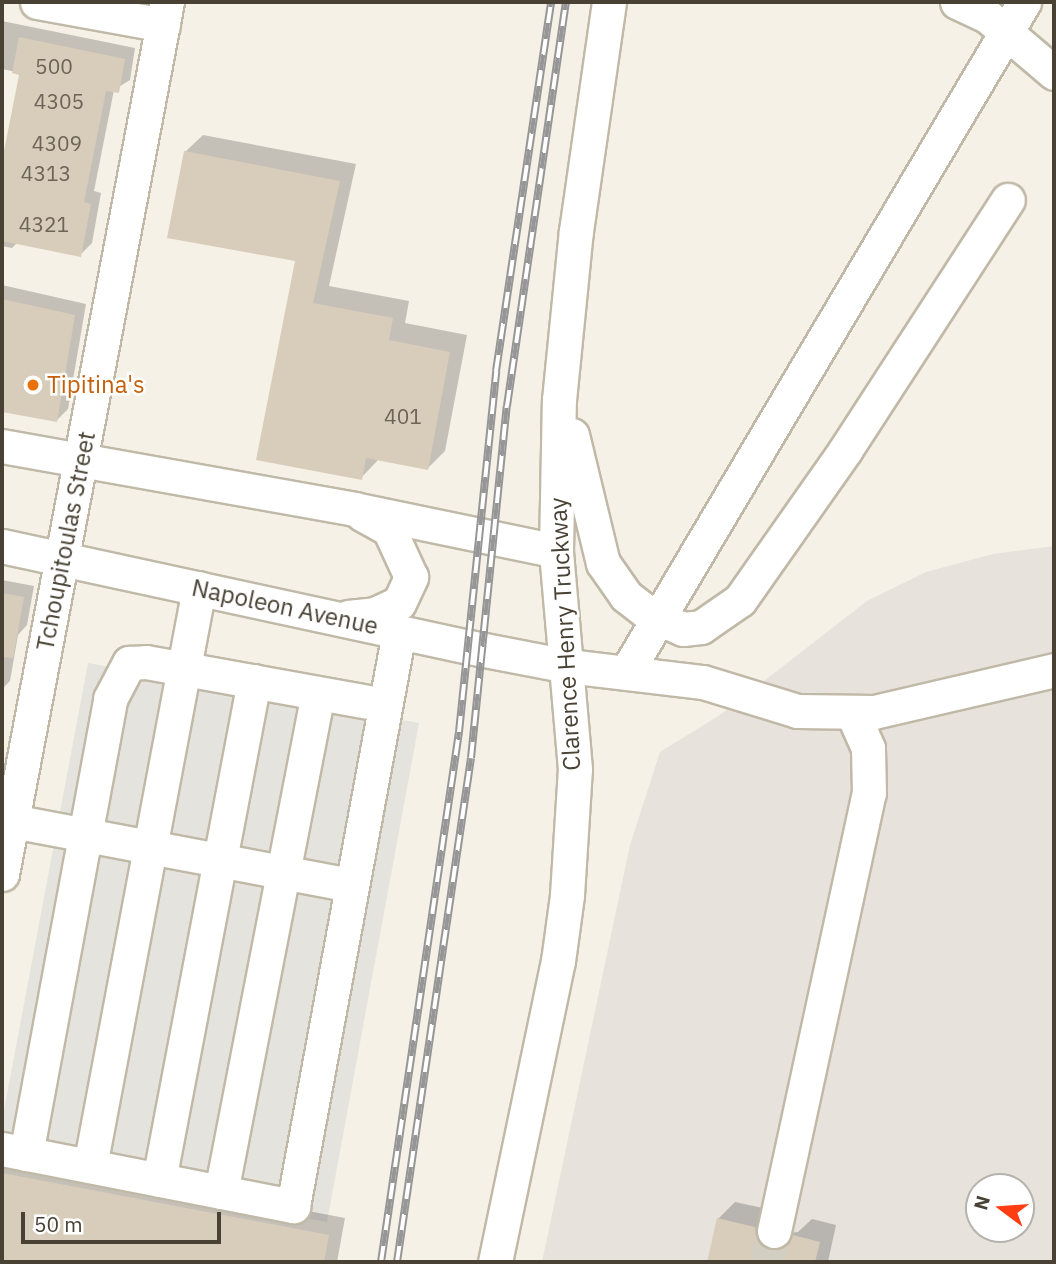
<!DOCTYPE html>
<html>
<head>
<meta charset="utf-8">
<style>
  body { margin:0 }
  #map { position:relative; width:1056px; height:1264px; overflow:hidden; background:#f5f1e6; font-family:"IBM Plex Sans",sans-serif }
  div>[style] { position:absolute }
  .industrial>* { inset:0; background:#e7e2db }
  .parking>* { inset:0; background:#e5e3de }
  .shadow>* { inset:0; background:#0003 }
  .building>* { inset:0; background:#d8cdba }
  .minor-tunnel>* { height:33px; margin-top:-16.5px; transform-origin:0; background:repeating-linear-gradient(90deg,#d2cec2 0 33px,transparent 0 50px) }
  .roads { filter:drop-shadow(2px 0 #c1b9a7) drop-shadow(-2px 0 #c1b9a7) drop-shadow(0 2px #c1b9a7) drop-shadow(0 -2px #c1b9a7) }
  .minor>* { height:33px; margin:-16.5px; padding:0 16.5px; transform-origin:16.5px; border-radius:16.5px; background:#fff }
  .rail>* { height:8px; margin-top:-4px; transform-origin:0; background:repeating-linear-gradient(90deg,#fff 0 16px,#969696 0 32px); box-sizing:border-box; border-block:2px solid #969696 }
  .dots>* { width:19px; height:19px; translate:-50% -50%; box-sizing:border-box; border:4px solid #fff; border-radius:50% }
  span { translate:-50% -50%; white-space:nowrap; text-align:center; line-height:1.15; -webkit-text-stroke:5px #fff; paint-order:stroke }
  .number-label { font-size:21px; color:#6c6456 }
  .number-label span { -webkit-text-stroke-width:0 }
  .food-label { font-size:24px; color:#c56008 }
  .left { translate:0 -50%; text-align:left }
  .street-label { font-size:24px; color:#484134 }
  .frame { position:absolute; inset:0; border:4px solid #484134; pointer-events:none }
  .north { position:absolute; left:965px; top:1173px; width:70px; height:70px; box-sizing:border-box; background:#fff; border:2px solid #b6b3ae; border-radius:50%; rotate:286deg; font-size:19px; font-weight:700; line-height:28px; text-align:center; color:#484134 }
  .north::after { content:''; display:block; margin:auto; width:24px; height:32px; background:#ff3d12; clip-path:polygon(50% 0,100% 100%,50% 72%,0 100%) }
  .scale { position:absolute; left:21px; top:1212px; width:200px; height:32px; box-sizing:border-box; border:4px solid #484134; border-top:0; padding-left:9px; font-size:21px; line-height:24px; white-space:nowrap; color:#484134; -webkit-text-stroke:5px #fff; paint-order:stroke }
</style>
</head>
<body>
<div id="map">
  <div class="industrial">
    <i style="clip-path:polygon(evenodd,1054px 546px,1054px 1262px,542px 1262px,630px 845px,660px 752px,720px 715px,867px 601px,926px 572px,993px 554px,1054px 546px,979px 1187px,1021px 1187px,1021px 1229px,979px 1229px,979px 1187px)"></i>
  </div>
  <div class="parking">
    <i style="clip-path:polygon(88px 663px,419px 723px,327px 1222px,2px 1163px,2px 1121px)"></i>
  </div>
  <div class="shadow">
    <i style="clip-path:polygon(2px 21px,135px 48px,130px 80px,114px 90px,94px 191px,101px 193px,92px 243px,80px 255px,17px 243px,12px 248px,2px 246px,2px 169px,21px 73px,2px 69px)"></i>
    <i style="clip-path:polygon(203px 135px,356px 164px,329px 286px,409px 301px,405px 323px,467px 335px,445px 451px,428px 468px,378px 460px,361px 478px,297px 259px,185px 152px)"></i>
    <i style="clip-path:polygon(2px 285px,86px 304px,68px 409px,57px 420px,2px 410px)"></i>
    <i style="clip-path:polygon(2px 580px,34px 586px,27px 625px,18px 635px,10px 681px,2px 689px)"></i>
    <i style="clip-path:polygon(2px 1153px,345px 1218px,337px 1262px,2px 1262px)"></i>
    <i style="clip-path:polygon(735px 1202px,772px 1210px,787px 1233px,798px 1232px,812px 1219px,836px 1225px,828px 1262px,709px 1262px,718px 1219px)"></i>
  </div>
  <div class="building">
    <i style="clip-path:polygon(19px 37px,125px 59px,119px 93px,106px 91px,84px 202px,91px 204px,81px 257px,2px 241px,2px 161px,19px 75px,12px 73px)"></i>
    <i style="clip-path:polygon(184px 151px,340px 181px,313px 303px,393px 318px,389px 340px,450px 352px,428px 470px,366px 458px,362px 480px,256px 460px,295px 261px,167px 238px)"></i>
    <i style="clip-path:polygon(2px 299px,75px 315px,57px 422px,2px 412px)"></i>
    <i style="clip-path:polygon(2px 593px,24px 597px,13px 658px,2px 657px)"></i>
    <i style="clip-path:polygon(2px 1173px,329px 1235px,324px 1262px,2px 1262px)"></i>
    <i style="clip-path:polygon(717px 1218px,755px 1227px,756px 1237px,769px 1250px,780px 1249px,793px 1235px,820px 1242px,815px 1262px,707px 1262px)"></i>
  </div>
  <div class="minor-tunnel">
    <i style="left:767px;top:1262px;width:32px;rotate:-77deg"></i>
  </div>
  <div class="roads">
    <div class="minor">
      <i style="left:37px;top:2px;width:128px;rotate:10.3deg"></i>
      <i style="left:957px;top:2px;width:33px;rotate:25deg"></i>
      <i style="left:987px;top:16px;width:88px;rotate:40.4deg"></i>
      <i style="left:572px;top:435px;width:132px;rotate:76.4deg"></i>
      <i style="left:603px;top:563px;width:40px;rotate:55.1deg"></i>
      <i style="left:626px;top:596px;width:29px;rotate:38deg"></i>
      <i style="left:649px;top:614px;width:37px;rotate:24deg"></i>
      <i style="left:683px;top:629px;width:18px;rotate:-6deg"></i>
      <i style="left:701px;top:627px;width:47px;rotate:-34.7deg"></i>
      <i style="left:740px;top:600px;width:184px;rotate:-54.9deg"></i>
      <i style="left:846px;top:449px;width:297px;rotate:-57deg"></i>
      <i style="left:2px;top:446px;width:358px;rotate:10.1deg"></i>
      <i style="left:354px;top:509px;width:206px;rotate:11.7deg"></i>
      <i style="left:2px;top:546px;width:478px;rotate:12.2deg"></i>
      <i style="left:469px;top:647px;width:101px;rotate:10.9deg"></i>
      <i style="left:568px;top:666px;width:136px;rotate:6.8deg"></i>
      <i style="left:703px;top:682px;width:98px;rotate:17.1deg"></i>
      <i style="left:797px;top:711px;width:77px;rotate:0.7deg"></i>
      <i style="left:874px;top:712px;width:185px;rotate:-13.1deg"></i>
      <i style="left:348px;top:617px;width:27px;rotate:-6deg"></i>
      <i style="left:375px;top:614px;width:26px;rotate:-25deg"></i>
      <i style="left:399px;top:603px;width:29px;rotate:-65deg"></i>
      <i style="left:411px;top:577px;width:53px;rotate:-114.6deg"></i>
      <i style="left:389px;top:529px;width:31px;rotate:-151deg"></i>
      <i style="left:627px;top:671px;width:778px;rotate:-59.31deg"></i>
      <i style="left:12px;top:821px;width:345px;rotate:10.7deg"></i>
      <i style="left:2px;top:874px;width:887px;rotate:-79.29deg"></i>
      <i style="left:2px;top:1149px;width:297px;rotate:11.1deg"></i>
      <i style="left:293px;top:1206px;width:584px;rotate:-79.54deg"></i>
      <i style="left:26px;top:1154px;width:463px;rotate:-79.5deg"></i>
      <i style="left:110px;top:699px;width:41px;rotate:-62.2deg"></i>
      <i style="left:129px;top:663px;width:17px;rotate:-3deg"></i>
      <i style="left:146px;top:662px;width:243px;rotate:10.2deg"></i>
      <i style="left:90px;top:1166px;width:588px;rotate:-79.32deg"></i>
      <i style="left:159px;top:1180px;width:508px;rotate:-79.22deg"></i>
      <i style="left:221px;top:1192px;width:508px;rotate:-79deg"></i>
      <i style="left:774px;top:1231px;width:448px;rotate:-77.8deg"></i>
      <i style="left:869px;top:793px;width:45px;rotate:-91.3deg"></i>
      <i style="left:868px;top:748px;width:37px;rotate:-114deg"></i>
      <i style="left:495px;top:1262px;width:308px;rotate:-78.2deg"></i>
      <i style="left:558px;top:961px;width:67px;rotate:-82.2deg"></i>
      <i style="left:567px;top:895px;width:126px;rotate:-86.4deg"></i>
      <i style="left:575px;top:769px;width:219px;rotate:-95deg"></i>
      <i style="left:556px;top:551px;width:151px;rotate:-88.9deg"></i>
      <i style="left:559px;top:400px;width:170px;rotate:-84.3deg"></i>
      <i style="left:576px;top:231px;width:231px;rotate:-81.8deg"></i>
    </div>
  </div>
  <div class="rail">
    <i style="left:381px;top:1262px;width:536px;rotate:-81.63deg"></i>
    <i style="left:459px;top:732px;width:363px;rotate:-84.1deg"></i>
    <i style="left:496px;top:371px;width:373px;rotate:-81.5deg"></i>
    <i style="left:397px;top:1262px;width:509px;rotate:-81.65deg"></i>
    <i style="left:471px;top:758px;width:354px;rotate:-84.2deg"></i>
    <i style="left:507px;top:406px;width:408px;rotate:-81.7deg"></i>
  </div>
  <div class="dots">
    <i style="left:33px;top:385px;background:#e8710a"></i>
  </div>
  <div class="number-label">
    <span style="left:54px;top:66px">500</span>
    <span style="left:59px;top:101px">4305</span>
    <span style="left:57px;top:143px">4309</span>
    <span style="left:46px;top:173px">4313</span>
    <span style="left:44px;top:224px">4321</span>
    <span style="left:403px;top:416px">401</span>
  </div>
  <div class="food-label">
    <span class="left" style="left:47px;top:385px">Tipitina's</span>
  </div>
  <div class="street-label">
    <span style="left:66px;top:541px;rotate:-79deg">Tchoupitoulas Street</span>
    <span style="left:285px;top:607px;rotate:12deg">Napoleon Avenue</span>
    <span style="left:565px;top:634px;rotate:-93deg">Clarence Henry Truckway</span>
  </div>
  <div class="frame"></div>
  <div class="north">N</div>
  <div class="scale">50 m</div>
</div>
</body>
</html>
